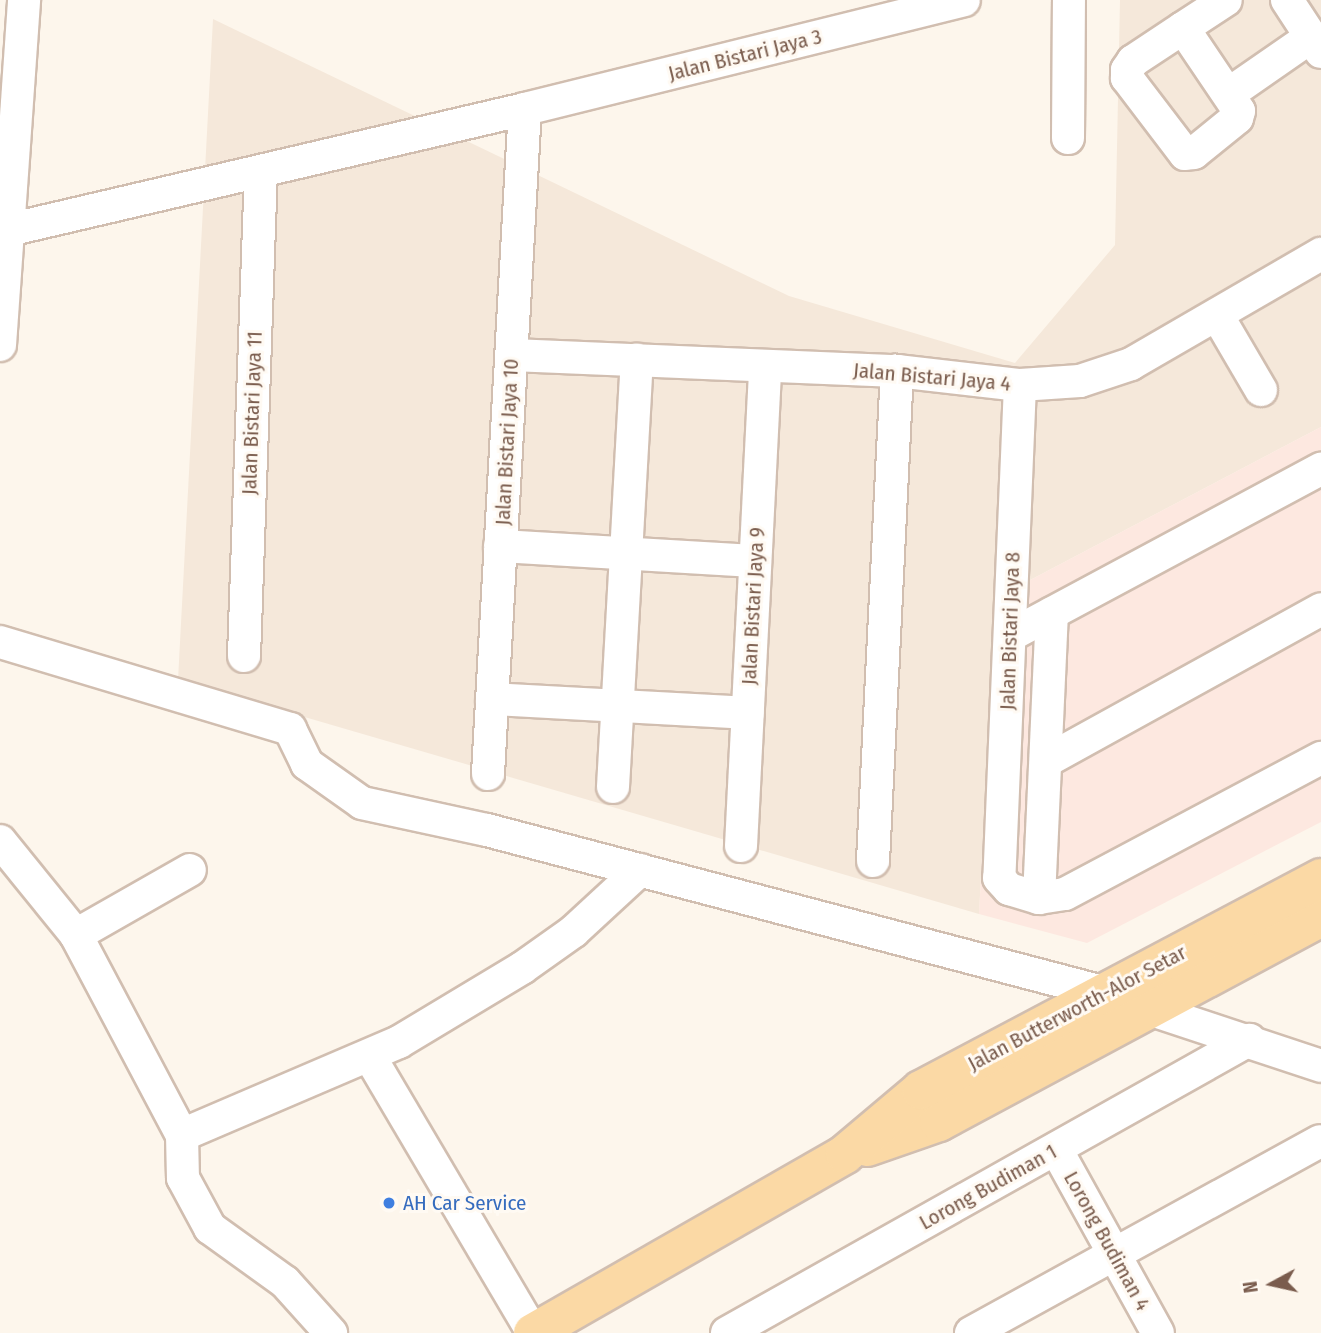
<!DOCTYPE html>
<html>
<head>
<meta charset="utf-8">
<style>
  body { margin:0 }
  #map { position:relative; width:1321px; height:1333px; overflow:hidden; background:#fdf6ec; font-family:"Fira Sans Condensed",sans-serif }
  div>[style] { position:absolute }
  .residential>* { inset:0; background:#f5e8da }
  .commercial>* { inset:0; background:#fde8e0 }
  .roads { filter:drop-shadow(2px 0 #d1beb0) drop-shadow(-2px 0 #d1beb0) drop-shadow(0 2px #d1beb0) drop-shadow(0 -2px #d1beb0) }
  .minor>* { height:32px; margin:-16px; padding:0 16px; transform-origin:16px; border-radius:16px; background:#fff }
  .major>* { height:38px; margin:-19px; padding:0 19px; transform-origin:19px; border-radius:19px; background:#fbd9a5 }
  .dots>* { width:19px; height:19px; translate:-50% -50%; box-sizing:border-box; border:4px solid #fffaf3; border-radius:50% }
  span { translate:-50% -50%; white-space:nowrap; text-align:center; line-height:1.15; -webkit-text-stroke:6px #fffaf3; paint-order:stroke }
  .street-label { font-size:21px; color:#7a5c4d }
  .shop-label { font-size:21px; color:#366cbe }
  .left { translate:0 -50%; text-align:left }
  .north { position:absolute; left:1237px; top:1249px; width:70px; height:70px; -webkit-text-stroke:5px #fffaf3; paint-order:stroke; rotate:262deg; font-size:19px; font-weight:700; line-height:28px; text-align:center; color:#7a5c4d }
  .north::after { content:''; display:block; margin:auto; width:24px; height:32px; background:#7a5c4d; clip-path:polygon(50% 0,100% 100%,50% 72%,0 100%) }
</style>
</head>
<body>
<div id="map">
  <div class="residential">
    <i style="clip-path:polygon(1120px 0,1321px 0,1321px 427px,996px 598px,979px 914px,178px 680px,213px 19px,789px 296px,1015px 363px,1115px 245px)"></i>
  </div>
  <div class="commercial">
    <i style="clip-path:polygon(1321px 427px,1321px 822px,1087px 943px,979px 914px,996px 598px)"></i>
  </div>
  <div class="roads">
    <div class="minor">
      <i style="left:1287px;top:0;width:62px;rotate:56.8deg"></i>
      <i style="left:1183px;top:28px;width:100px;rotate:56deg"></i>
      <i style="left:1239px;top:111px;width:7px;rotate:106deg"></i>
      <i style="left:1237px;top:118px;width:55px;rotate:140.9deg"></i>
      <i style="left:1194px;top:153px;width:9px;rotate:174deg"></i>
      <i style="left:1185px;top:154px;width:96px;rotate:-127.3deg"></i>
      <i style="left:1127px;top:78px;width:8px;rotate:-90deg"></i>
      <i style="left:1127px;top:70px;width:11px;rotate:-56deg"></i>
      <i style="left:1133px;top:61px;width:60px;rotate:-33.4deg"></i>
      <i style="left:1183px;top:28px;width:51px;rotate:-33.1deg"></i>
      <i style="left:1230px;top:93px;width:98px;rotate:-34.7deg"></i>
      <i style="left:1068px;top:138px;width:138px;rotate:-89.6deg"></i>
      <i style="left:8px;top:230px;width:531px;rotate:-13.17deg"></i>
      <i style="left:525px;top:109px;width:452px;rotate:-13.9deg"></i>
      <i style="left:1217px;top:315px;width:87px;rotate:59.6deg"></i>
      <i style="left:0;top:345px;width:346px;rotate:-86deg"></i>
      <i style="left:512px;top:355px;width:385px;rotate:2.4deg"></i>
      <i style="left:897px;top:371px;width:124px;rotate:6.5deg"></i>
      <i style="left:1020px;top:385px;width:60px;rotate:-3.8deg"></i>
      <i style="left:1080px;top:381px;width:54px;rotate:-18.4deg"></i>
      <i style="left:1131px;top:364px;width:220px;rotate:-30.1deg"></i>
      <i style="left:1020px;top:385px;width:493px;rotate:92.4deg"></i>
      <i style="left:999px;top:878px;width:15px;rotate:48deg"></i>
      <i style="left:1009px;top:889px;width:31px;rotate:17deg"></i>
      <i style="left:1039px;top:898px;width:26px;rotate:-9deg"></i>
      <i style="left:1065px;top:894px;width:290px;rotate:-28deg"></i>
      <i style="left:500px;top:546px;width:255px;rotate:3.4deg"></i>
      <i style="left:1011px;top:635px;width:352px;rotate:-28.2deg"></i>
      <i style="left:0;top:642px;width:303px;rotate:16.7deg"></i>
      <i style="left:290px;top:729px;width:39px;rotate:64deg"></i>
      <i style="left:307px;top:764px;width:67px;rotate:35.3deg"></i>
      <i style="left:362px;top:803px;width:128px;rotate:12.2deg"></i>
      <i style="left:487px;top:830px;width:640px;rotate:14.75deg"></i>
      <i style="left:244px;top:656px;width:485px;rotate:-88deg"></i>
      <i style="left:492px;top:699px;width:256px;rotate:3.1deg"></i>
      <i style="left:1048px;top:760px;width:312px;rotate:-28.9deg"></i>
      <i style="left:488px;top:774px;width:666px;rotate:-86.82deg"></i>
      <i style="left:613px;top:787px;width:428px;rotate:-86.8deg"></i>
      <i style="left:0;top:841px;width:121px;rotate:51deg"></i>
      <i style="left:76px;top:935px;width:226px;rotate:62.1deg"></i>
      <i style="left:182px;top:1135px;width:43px;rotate:88.7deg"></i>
      <i style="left:183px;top:1178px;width:57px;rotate:61.6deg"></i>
      <i style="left:210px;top:1228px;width:92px;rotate:35.8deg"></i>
      <i style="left:285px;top:1282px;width:69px;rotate:48deg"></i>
      <i style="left:741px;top:846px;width:480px;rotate:-87.1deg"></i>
      <i style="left:873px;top:861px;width:491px;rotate:-87.2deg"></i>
      <i style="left:1039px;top:898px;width:285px;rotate:-87.4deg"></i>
      <i style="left:76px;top:935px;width:131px;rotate:-29.7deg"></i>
      <i style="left:1149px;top:1009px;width:181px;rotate:18.3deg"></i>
      <i style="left:370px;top:1057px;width:321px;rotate:59.4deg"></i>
      <i style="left:182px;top:1135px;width:236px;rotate:-23.2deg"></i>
      <i style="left:399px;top:1042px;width:144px;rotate:-31deg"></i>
      <i style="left:522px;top:968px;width:64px;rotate:-35.4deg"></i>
      <i style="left:574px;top:931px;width:90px;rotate:-42.7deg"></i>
      <i style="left:1056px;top:1149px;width:210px;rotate:61deg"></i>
      <i style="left:727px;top:1333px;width:599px;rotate:-29.31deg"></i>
      <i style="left:971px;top:1333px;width:398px;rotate:-28.8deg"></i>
    </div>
    <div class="major">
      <i style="left:867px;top:1147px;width:76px;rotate:-19.1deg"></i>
      <i style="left:939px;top:1122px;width:434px;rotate:-28.2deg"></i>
      <i style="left:533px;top:1333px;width:360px;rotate:-29.8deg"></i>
      <i style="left:845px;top:1154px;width:99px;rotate:-40.1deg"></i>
      <i style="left:921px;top:1090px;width:453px;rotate:-27.9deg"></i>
    </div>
  </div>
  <div class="dots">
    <i style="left:389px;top:1203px;background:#3f7fe0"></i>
  </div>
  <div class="street-label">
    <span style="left:745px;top:55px;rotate:-14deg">Jalan Bistari Jaya 3</span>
    <span style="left:932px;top:377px;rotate:5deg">Jalan Bistari Jaya 4</span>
    <span style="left:252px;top:413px;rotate:-88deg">Jalan Bistari Jaya 11</span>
    <span style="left:507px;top:442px;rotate:-87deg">Jalan Bistari Jaya 10</span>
    <span style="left:753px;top:606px;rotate:-87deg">Jalan Bistari Jaya 9</span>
    <span style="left:1010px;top:631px;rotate:-88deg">Jalan Bistari Jaya 8</span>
    <span style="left:1077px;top:1008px;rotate:-28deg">Jalan Butterworth-Alor Setar</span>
    <span style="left:988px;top:1187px;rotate:-29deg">Lorong Budiman 1</span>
    <span style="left:1107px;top:1241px;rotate:61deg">Lorong Budiman 4</span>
  </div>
  <div class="shop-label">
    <span class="left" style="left:403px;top:1203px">AH Car Service</span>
  </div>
  <div class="north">N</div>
</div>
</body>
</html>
